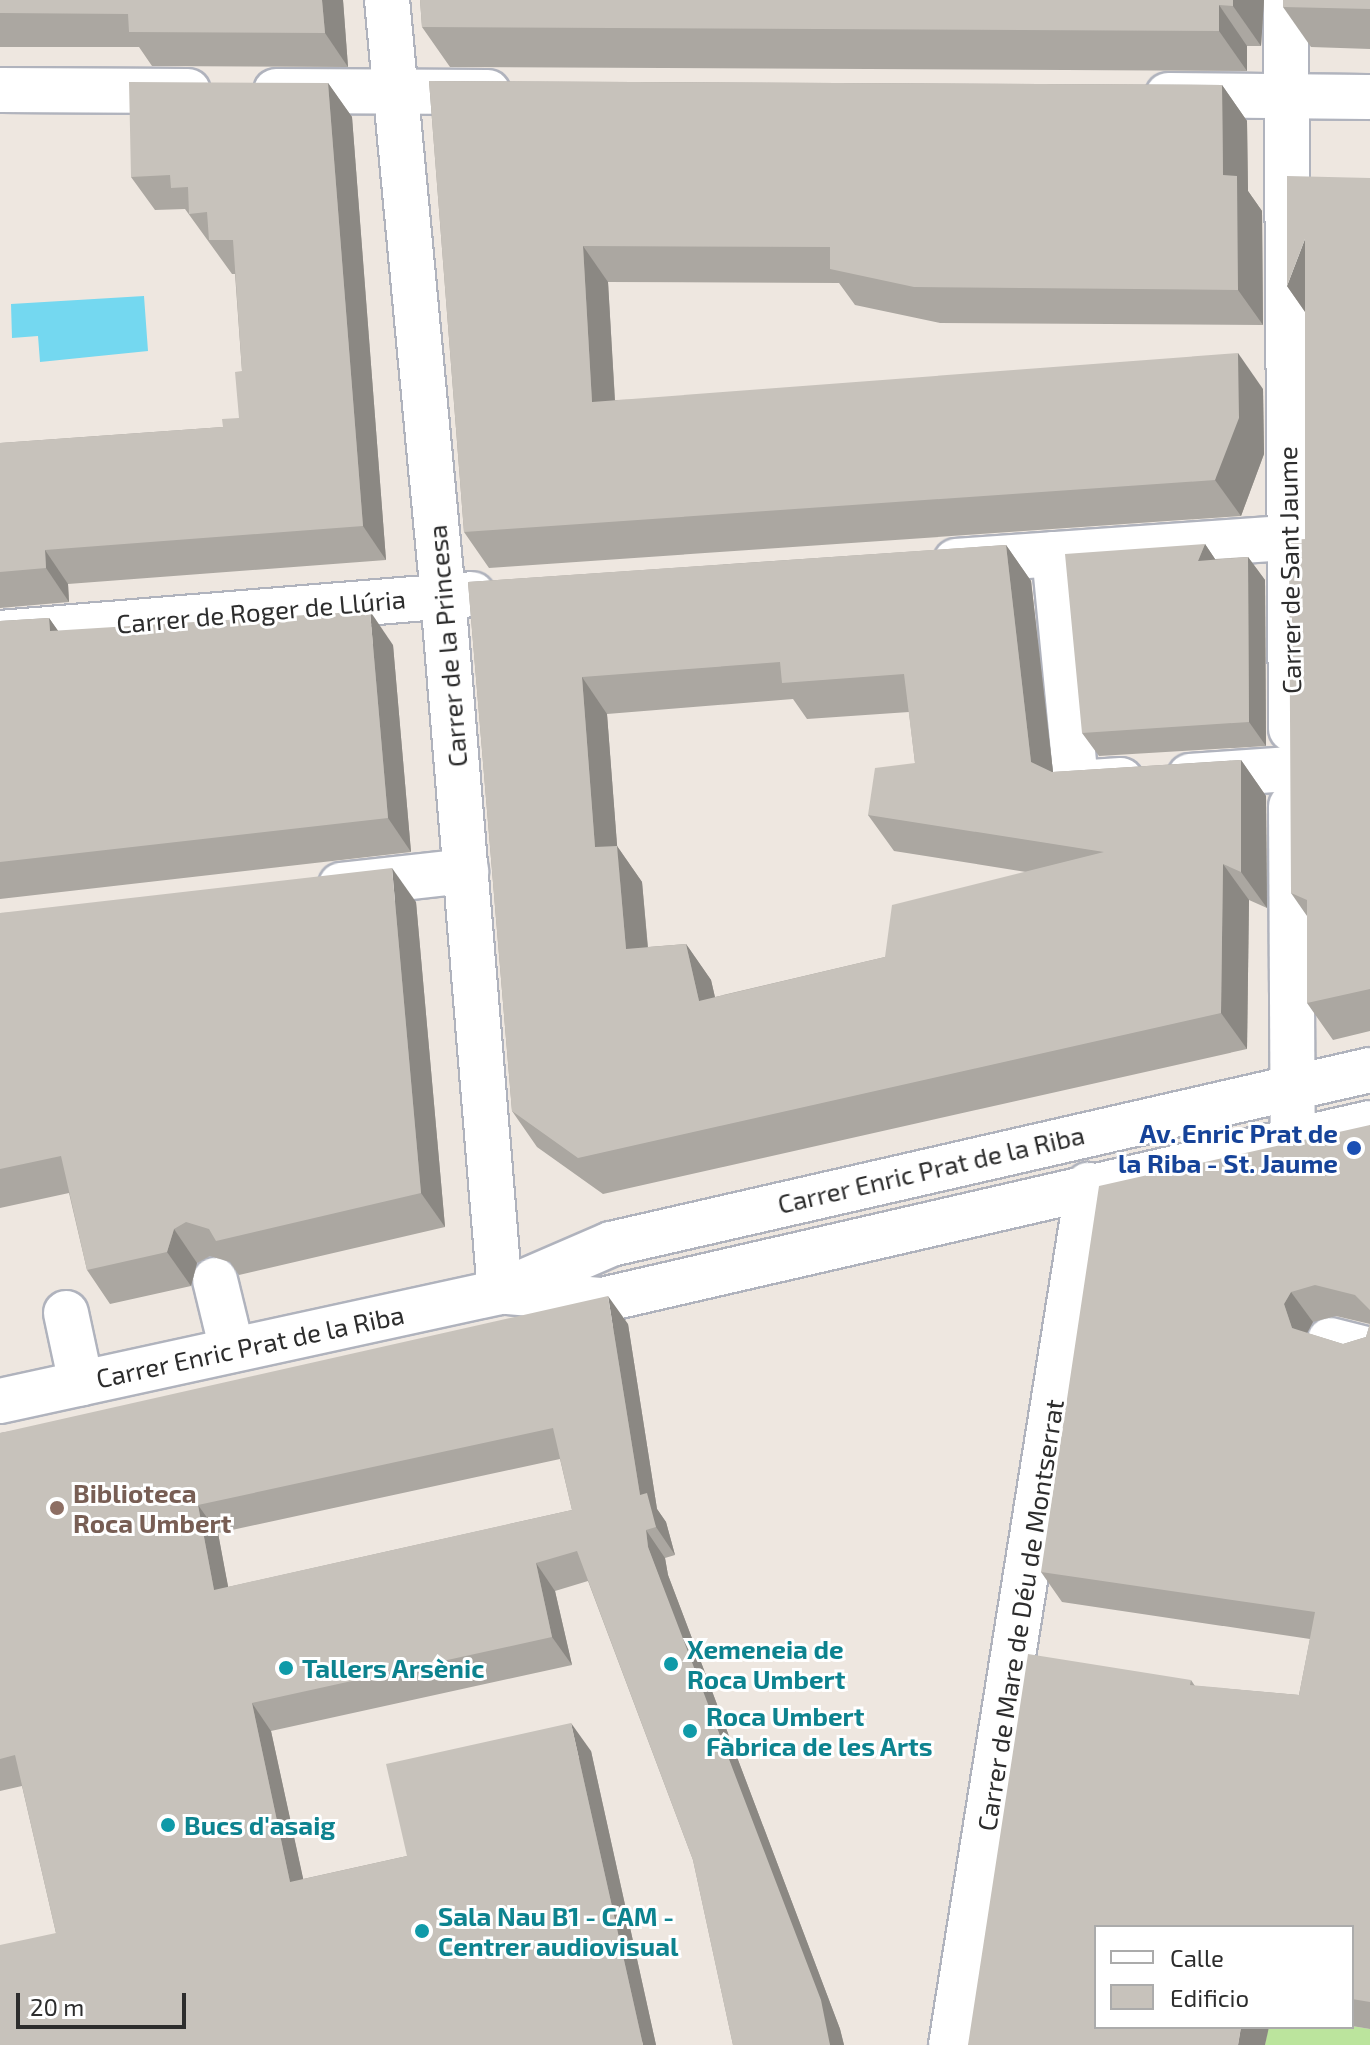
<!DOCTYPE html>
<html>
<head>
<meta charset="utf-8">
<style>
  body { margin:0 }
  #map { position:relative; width:1370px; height:2045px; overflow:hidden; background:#eee7e0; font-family:"Exo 2",sans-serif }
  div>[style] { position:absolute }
  .green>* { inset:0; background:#bbe49d }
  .water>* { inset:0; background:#74d8f0 }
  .roads { filter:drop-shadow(2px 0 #b0b3bd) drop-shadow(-2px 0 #b0b3bd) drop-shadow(0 2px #b0b3bd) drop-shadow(0 -2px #b0b3bd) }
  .minor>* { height:44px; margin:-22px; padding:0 22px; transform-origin:22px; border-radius:22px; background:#fff }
  .wall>* { inset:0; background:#aba7a1 }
  .shaded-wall>* { inset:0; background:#8b8883 }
  .building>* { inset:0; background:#c7c2bb }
  .dots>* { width:22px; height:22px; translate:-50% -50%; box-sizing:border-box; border:4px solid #fff; border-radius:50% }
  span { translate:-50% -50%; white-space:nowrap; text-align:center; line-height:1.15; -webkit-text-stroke:6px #fff; paint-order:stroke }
  .street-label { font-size:26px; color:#2d2d2d }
  .transit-label { font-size:26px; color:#164399; font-weight:700 }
  .right { translate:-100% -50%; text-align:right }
  .education-label { font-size:26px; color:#785e54; font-weight:700 }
  .left { translate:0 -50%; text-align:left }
  .culture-label { font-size:26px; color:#0d838f; font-weight:700 }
  .legend { position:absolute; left:1094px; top:1925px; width:260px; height:104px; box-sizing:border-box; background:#fff; border:2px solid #ababab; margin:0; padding:10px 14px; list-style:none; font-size:24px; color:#2d2d2d }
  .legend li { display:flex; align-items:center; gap:16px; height:40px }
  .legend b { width:40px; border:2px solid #ababab }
  .scale { position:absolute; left:16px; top:1993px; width:170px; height:36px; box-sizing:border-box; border:4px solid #2d2d2d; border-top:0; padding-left:10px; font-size:24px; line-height:28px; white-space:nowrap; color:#2d2d2d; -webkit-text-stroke:6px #fff; paint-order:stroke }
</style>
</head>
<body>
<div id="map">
  <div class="green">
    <i style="clip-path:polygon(1352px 2026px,1370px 2029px,1370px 2045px,1265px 2045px,1268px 2027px)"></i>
  </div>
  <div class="water">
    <i style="clip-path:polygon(144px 296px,148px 351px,40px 362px,38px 336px,12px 338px,11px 304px)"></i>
  </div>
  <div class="roads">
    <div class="minor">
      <i style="left:387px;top:0;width:599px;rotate:84.63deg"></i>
      <i style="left:443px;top:596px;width:698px;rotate:85.32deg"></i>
      <i style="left:1286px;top:0;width:729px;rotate:89.61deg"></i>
      <i style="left:0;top:90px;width:188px;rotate:0.3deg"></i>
      <i style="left:276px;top:91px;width:212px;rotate:0.3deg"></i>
      <i style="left:1168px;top:95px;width:202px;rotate:0.6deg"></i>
      <i style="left:1054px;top:554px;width:230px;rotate:84.5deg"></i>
      <i style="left:1076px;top:783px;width:45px;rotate:-3.8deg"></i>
      <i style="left:956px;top:561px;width:333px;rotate:-4deg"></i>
      <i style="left:0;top:633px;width:474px;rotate:-4.7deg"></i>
      <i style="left:1190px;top:776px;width:101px;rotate:-4deg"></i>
      <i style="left:1291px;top:806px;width:333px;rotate:89.7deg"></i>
      <i style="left:341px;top:885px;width:126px;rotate:-6.4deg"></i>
      <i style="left:215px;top:1280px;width:72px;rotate:76.3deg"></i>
      <i style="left:506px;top:1292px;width:96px;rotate:4.8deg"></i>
      <i style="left:602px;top:1300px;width:788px;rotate:-12.98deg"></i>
      <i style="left:66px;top:1313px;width:72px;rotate:77.9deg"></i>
      <i style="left:1330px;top:1340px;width:41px;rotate:14deg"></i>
      <i style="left:0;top:1401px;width:512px;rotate:-12.3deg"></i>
      <i style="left:500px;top:1292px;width:121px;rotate:-23.4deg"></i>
      <i style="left:611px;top:1244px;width:779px;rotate:-12.91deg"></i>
      <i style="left:951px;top:2045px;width:871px;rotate:-80.95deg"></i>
    </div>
  </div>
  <div class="wall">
    <i style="clip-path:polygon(0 0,343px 0,348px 67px,152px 66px,139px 47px,0 47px)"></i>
    <i style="clip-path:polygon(420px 0,1264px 0,1261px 46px,1247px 46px,1247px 71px,450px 67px,422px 27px)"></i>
    <i style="clip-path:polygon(1370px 0,1370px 49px,1311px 47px,1283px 7px)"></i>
    <i style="clip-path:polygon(429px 81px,1222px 85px,1247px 121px,1248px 191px,1262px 211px,1263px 325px,940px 323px,855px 305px,839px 283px,608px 282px,615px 400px,1263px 389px,1264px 454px,1241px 516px,489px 568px,464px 532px)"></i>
    <i style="clip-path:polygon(328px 83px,352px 117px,386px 560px,68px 584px,69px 602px,0 608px,0 443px,223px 427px,239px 418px,242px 371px,235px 274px,232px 274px,185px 209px,155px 210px,131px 177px)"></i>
    <i style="clip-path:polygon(1370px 178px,1370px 1031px,1333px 1040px,1307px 1003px,1307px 916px,1291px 893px,1305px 539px,1305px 312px,1287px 286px)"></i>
    <i style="clip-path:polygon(1205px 544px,1215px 559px,1248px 557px,1265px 580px,1266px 746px,1099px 756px,1082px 733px)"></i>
    <i style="clip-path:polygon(evenodd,1006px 545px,1031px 581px,1053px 772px,1241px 760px,1266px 796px,1267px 908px,1249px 900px,1247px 1049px,603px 1194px,537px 1147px,512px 1111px,468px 582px,1006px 545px,793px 699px,807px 719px,909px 712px,915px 763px,868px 815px,894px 851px,1026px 872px,885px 957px,715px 997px,711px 980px,686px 944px,648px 947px,642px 882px,617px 846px,607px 714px,793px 699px)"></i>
    <i style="clip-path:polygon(49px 618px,58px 631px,393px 645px,411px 852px,0 899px,0 621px)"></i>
    <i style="clip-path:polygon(416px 902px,445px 1227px,239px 1275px,230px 1262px,210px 1256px,197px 1263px,191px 1286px,110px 1304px,87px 1270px,69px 1193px,0 1208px,0 913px)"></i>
    <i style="clip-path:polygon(evenodd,1370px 1125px,1370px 2029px,1352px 2026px,1352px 1927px,968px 2045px,1191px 1680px,1195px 1686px,1299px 1695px,1310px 1639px,1062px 1602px,1041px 1572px,1370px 1125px,1336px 1316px,1370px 1324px,1366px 1337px,1343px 1344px,1307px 1333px,1313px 1322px,1336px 1316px)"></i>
    <i style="clip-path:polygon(evenodd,628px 1324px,657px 1509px,666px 1522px,675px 1555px,665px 1558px,668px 1575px,840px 2029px,844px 2045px,733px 2045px,693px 1860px,588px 1581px,555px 1591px,572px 1665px,271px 1731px,303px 1879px,407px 1856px,591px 1751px,656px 2045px,56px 1933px,22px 1786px,0 1791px,0 1433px,628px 1324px,560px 1459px,572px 1510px,228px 1587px,218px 1533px,560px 1459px)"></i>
  </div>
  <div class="shaded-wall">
    <i style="clip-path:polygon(322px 0,343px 0,348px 67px,325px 33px)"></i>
    <i style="clip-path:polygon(1233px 0,1264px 0,1261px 46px,1233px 6px)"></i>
    <i style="clip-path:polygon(1219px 5px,1247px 46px,1247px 71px,1219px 31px)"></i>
    <i style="clip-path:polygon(328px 83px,352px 117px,386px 560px,363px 526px)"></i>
    <i style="clip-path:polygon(1222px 85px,1247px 121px,1248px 191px,1262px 211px,1263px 325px,1238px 290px,1223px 175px)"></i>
    <i style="clip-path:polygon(1305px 239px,1313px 323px,1287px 286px)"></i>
    <i style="clip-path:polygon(583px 246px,608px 282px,617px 438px,592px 402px)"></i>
    <i style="clip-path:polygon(1238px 353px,1263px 389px,1264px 454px,1241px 516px,1215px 480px)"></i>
    <i style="clip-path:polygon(1205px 544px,1221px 568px,1198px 561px)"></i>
    <i style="clip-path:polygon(1006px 545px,1031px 581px,1056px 798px,1031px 762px)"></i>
    <i style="clip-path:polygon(45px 550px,68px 584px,69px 602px,46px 568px)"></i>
    <i style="clip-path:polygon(1248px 557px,1265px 580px,1266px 746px,1249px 722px)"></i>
    <i style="clip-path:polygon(370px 611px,393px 645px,411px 852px,388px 818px)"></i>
    <i style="clip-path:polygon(49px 618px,73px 652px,50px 631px)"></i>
    <i style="clip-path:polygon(582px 677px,607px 714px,620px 883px,595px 847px)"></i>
    <i style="clip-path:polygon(1241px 760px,1266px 796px,1267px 908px,1241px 872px)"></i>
    <i style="clip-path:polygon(617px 846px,642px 882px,651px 985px,626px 949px)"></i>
    <i style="clip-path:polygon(1223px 864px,1249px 900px,1247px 1049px,1221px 1013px)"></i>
    <i style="clip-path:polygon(392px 868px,416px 902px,445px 1227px,421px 1193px)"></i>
    <i style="clip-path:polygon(686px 944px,711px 980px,724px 1037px,699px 1001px)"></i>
    <i style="clip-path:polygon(174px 1229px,197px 1263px,191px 1286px,167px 1252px)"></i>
    <i style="clip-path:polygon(1291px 1292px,1313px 1322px,1306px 1335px,1292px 1328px,1284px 1304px)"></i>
    <i style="clip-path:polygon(608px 1296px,628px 1324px,657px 1509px,666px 1522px,675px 1555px,656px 1527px,640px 1495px)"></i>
    <i style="clip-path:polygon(198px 1505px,218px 1533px,234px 1618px,214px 1590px)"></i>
    <i style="clip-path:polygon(646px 1530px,665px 1558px,668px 1575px,840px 2029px,844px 2045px,830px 2045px,648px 1547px)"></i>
    <i style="clip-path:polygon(536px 1563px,555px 1591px,572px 1665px,552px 1637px)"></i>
    <i style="clip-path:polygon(252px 1703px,271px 1731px,310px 1910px,290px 1882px)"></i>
    <i style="clip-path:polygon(571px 1723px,591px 1751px,656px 2045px,643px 2045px)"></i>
    <i style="clip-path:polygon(1241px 2027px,1269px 2027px,1265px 2045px,1238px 2045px)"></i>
  </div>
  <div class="building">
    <i style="clip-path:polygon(0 0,322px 0,325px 33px,129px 32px,128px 14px,0 13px)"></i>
    <i style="clip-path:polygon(420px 0,1233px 0,1233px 6px,1219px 5px,1219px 31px,422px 27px)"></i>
    <i style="clip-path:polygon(1283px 0,1370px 0,1370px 9px,1283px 7px)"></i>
    <i style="clip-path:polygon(429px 81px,1222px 85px,1223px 175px,1237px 176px,1238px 290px,914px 287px,830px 269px,830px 247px,583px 246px,592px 402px,1238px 353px,1239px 418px,1215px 480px,464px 532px)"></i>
    <i style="clip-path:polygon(129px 82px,328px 83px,363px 526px,45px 550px,46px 568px,0 572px,0 443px,223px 427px,222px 419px,239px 418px,235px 372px,242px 371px,233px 240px,209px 240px,207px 212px,189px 214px,188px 187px,171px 188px,170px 175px,131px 177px)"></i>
    <i style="clip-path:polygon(1287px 176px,1370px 178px,1370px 989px,1307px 1003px,1307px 900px,1291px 893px,1289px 540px,1305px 539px,1305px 239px,1287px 286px)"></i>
    <i style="clip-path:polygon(1205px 544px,1198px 561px,1248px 557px,1249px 722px,1082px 733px,1065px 554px)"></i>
    <i style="clip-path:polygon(evenodd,1006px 545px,1031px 762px,1052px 772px,1241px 760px,1241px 872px,1223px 864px,1221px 1013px,578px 1158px,512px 1111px,468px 582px,1006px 545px,780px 662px,782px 683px,904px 674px,915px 763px,875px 768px,868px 815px,1104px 852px,892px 905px,885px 957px,699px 1001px,686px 944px,626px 949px,617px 846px,595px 847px,582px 677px,780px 662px)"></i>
    <i style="clip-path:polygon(370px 611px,388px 818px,0 862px,0 621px,49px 618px,50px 631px)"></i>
    <i style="clip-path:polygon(392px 868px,421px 1193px,216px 1241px,209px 1229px,186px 1222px,174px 1229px,167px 1252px,87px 1270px,61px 1156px,0 1169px,0 913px)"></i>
    <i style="clip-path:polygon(1370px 1125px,1370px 1310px,1355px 1295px,1315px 1285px,1291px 1292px,1284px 1304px,1292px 1328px,1343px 1344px,1366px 1337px,1370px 1323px,1370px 2002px,1352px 1999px,1352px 1927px,1096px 1927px,1096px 2027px,1241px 2027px,1238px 2045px,968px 2045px,1028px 1654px,1191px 1680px,1190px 1685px,1299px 1695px,1315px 1612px,1041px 1572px,1099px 1186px)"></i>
    <i style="clip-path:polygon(evenodd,608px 1296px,640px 1495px,647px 1493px,656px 1527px,646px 1530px,648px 1547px,821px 2000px,830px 2045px,733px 2045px,693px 1860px,577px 1551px,536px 1563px,552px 1637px,252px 1703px,290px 1882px,407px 1856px,386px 1764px,571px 1723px,643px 2045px,0 2045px,0 1945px,56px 1933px,15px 1755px,0 1759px,0 1433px,608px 1296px,553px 1428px,572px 1510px,214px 1590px,198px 1505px,553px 1428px)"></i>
  </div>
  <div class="dots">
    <i style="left:1354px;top:1148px;background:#1a4fb4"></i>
    <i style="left:57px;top:1508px;background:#8d6e63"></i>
    <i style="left:671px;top:1664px;background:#0f9aa8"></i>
    <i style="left:286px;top:1668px;background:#0f9aa8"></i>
    <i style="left:690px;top:1731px;background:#0f9aa8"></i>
    <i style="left:168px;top:1825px;background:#0f9aa8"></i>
    <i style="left:422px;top:1931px;background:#0f9aa8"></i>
  </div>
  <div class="street-label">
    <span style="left:1289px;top:570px;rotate:-91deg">Carrer de Sant Jaume</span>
    <span style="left:261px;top:611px;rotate:-5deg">Carrer de Roger de Llúria</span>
    <span style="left:447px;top:646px;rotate:-95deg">Carrer de la Princesa</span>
    <span style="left:931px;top:1169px;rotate:-13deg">Carrer Enric Prat de la Riba</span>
    <span style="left:250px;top:1346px;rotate:-12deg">Carrer Enric Prat de la Riba</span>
    <span style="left:1020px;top:1615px;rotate:-81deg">Carrer de Mare de Déu de Montserrat</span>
  </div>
  <div class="transit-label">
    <span class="right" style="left:1338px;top:1148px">Av. Enric Prat de<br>la Riba - St. Jaume</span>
  </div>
  <div class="education-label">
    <span class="left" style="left:73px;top:1508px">Biblioteca<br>Roca Umbert</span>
  </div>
  <div class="culture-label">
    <span class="left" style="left:687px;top:1664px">Xemeneia de<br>Roca Umbert</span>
    <span class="left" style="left:302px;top:1668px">Tallers Arsènic</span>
    <span class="left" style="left:706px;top:1731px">Roca Umbert<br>Fàbrica de les Arts</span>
    <span class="left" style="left:184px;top:1825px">Bucs d'asaig</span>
    <span class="left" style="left:438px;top:1931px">Sala Nau B1 - CAM -<br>Centrer audiovisual</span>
  </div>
  <ul class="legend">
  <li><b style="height:10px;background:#fff"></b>Calle</li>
  <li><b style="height:22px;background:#c7c2bb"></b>Edificio</li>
  </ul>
  <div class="scale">20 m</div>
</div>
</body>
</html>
